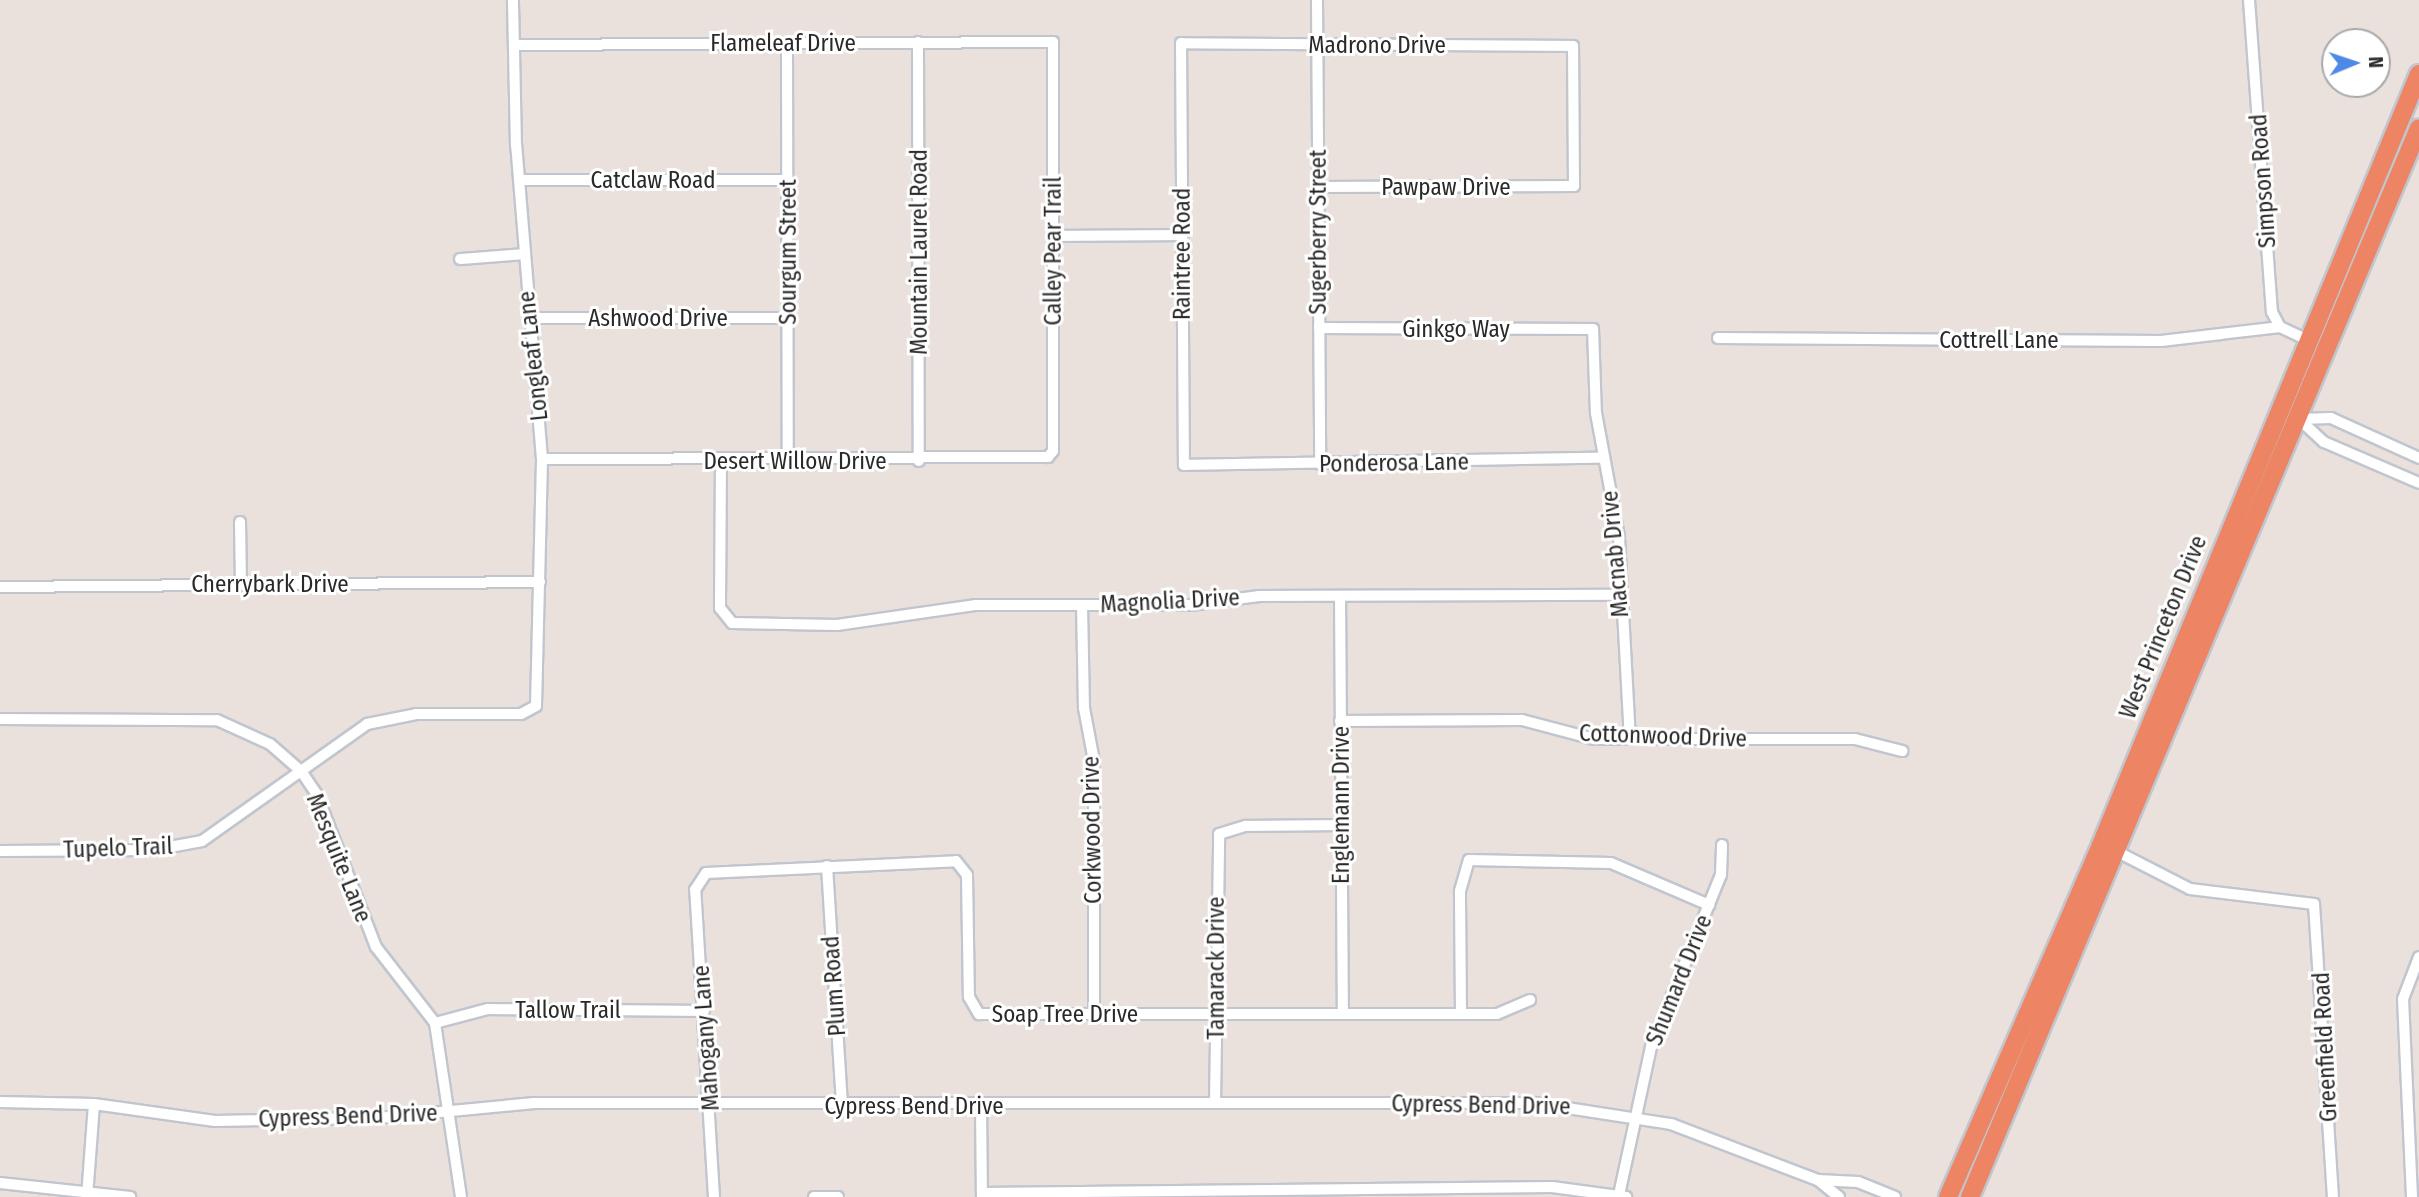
<!DOCTYPE html>
<html>
<head>
<meta charset="utf-8">
<style>
  body { margin:0 }
  #map { position:relative; width:2419px; height:1197px; overflow:hidden; background:#eae1dd; font-family:"Fira Sans Condensed",sans-serif }
  div>[style] { position:absolute }
  .roads { filter:drop-shadow(2px 0 #c1c6ce) drop-shadow(-2px 0 #c1c6ce) drop-shadow(0 2px #c1c6ce) drop-shadow(0 -2px #c1c6ce) }
  .street>* { height:10px; margin:-5px; padding:0 5px; transform-origin:5px; border-radius:5px; background:#fff }
  .highway>* { height:18px; margin:-9px; padding:0 9px; transform-origin:9px; border-radius:9px; background:#ed8464 }
  span { translate:-50% -50%; white-space:nowrap; text-align:center; line-height:1.15; -webkit-text-stroke:6px #fff; paint-order:stroke }
  .street-label { font-size:23px; color:#292929 }
  .north { position:absolute; left:2321px; top:28px; width:70px; height:70px; box-sizing:border-box; background:#fff; border:2px solid #a9a9a9; border-radius:50%; rotate:88deg; font-size:19px; font-weight:700; line-height:28px; text-align:center; color:#292929 }
  .north::after { content:''; display:block; margin:auto; width:24px; height:32px; background:#4d89e7; clip-path:polygon(50% 0,100% 100%,50% 72%,0 100%) }
</style>
</head>
<body>
<div id="map">
  <div class="roads">
    <div class="street">
      <i style="left:1317px;top:0;width:464px;rotate:89.6deg"></i>
      <i style="left:2249px;top:0;width:313px;rotate:85.8deg"></i>
      <i style="left:2272px;top:312px;width:17px;rotate:62deg"></i>
      <i style="left:2280px;top:327px;width:33px;rotate:25deg"></i>
      <i style="left:918px;top:42px;width:419px;rotate:89.9deg"></i>
      <i style="left:787px;top:43px;width:418px;rotate:89.9deg"></i>
      <i style="left:514px;top:45px;width:539px;rotate:-0.32deg"></i>
      <i style="left:1053px;top:42px;width:409px;rotate:90deg"></i>
      <i style="left:1053px;top:451px;width:8px;rotate:130deg"></i>
      <i style="left:1048px;top:457px;width:506px;rotate:179.77deg"></i>
      <i style="left:519px;top:180px;width:269px"></i>
      <i style="left:1318px;top:187px;width:256px;rotate:-0.2deg"></i>
      <i style="left:1574px;top:186px;width:140px;rotate:-90.4deg"></i>
      <i style="left:1573px;top:46px;width:392px;rotate:-179.6deg"></i>
      <i style="left:1181px;top:43px;width:422px;rotate:89.6deg"></i>
      <i style="left:1184px;top:465px;width:419px;rotate:-1deg"></i>
      <i style="left:1053px;top:236px;width:129px;rotate:-0.4deg"></i>
      <i style="left:460px;top:259px;width:63px;rotate:-4.5deg"></i>
      <i style="left:528px;top:318px;width:260px"></i>
      <i style="left:1319px;top:328px;width:274px;rotate:0.2deg"></i>
      <i style="left:1593px;top:329px;width:84px;rotate:88deg"></i>
      <i style="left:1596px;top:413px;width:126px;rotate:79.5deg"></i>
      <i style="left:1619px;top:537px;width:201px;rotate:86.9deg"></i>
      <i style="left:1718px;top:338px;width:443px;rotate:0.4deg"></i>
      <i style="left:2161px;top:341px;width:120px;rotate:-6.7deg"></i>
      <i style="left:2299px;top:419px;width:34px;rotate:43deg"></i>
      <i style="left:2324px;top:442px;width:103px;rotate:23.3deg"></i>
      <i style="left:2299px;top:419px;width:32px;rotate:-2deg"></i>
      <i style="left:2331px;top:418px;width:97px;rotate:24.4deg"></i>
      <i style="left:721px;top:461px;width:147px;rotate:90.4deg"></i>
      <i style="left:720px;top:608px;width:19px;rotate:51deg"></i>
      <i style="left:732px;top:623px;width:105px;rotate:1.1deg"></i>
      <i style="left:837px;top:625px;width:139px;rotate:-8.2deg"></i>
      <i style="left:975px;top:605px;width:216px"></i>
      <i style="left:1191px;top:605px;width:69px;rotate:-7.5deg"></i>
      <i style="left:1259px;top:596px;width:361px;rotate:-0.2deg"></i>
      <i style="left:240px;top:522px;width:62px;rotate:89.1deg"></i>
      <i style="left:0;top:587px;width:540px;rotate:-0.53deg"></i>
      <i style="left:1340px;top:596px;width:417px;rotate:89.6deg"></i>
      <i style="left:1082px;top:605px;width:103px;rotate:88.9deg"></i>
      <i style="left:1084px;top:708px;width:54px;rotate:79.3deg"></i>
      <i style="left:1094px;top:761px;width:253px;rotate:90deg"></i>
      <i style="left:0;top:719px;width:217px;rotate:0.3deg"></i>
      <i style="left:217px;top:720px;width:58px;rotate:24.4deg"></i>
      <i style="left:270px;top:744px;width:41px;rotate:41.1deg"></i>
      <i style="left:301px;top:771px;width:29px;rotate:56deg"></i>
      <i style="left:317px;top:795px;width:163px;rotate:68.8deg"></i>
      <i style="left:376px;top:947px;width:96px;rotate:52.2deg"></i>
      <i style="left:435px;top:1023px;width:176px;rotate:81.5deg"></i>
      <i style="left:1340px;top:721px;width:182px;rotate:-0.3deg"></i>
      <i style="left:1522px;top:720px;width:74px;rotate:14.8deg"></i>
      <i style="left:1594px;top:739px;width:261px"></i>
      <i style="left:1855px;top:739px;width:49px;rotate:14.3deg"></i>
      <i style="left:2112px;top:849px;width:88px;rotate:27.1deg"></i>
      <i style="left:2190px;top:889px;width:125px;rotate:6.9deg"></i>
      <i style="left:2314px;top:904px;width:294px;rotate:86.3deg"></i>
      <i style="left:0;top:851px;width:153px;rotate:-0.4deg"></i>
      <i style="left:153px;top:850px;width:50px;rotate:-10.4deg"></i>
      <i style="left:202px;top:841px;width:202px;rotate:-35.3deg"></i>
      <i style="left:367px;top:724px;width:50px;rotate:-11.5deg"></i>
      <i style="left:416px;top:714px;width:105px"></i>
      <i style="left:521px;top:714px;width:17px;rotate:-28deg"></i>
      <i style="left:536px;top:706px;width:247px;rotate:-88.6deg"></i>
      <i style="left:542px;top:459px;width:314px;rotate:-94.7deg"></i>
      <i style="left:516px;top:146px;width:146px;rotate:-91.2deg"></i>
      <i style="left:827px;top:866px;width:241px;rotate:86.4deg"></i>
      <i style="left:1461px;top:1013px;width:122px;rotate:-90.5deg"></i>
      <i style="left:1460px;top:891px;width:32px;rotate:-74deg"></i>
      <i style="left:1469px;top:860px;width:142px;rotate:1.2deg"></i>
      <i style="left:1611px;top:863px;width:107px;rotate:23.2deg"></i>
      <i style="left:435px;top:1023px;width:55px;rotate:-14.8deg"></i>
      <i style="left:488px;top:1009px;width:216px;rotate:0.5deg"></i>
      <i style="left:0;top:1102px;width:94px;rotate:1.2deg"></i>
      <i style="left:94px;top:1104px;width:122px;rotate:8deg"></i>
      <i style="left:215px;top:1121px;width:163px;rotate:-1.1deg"></i>
      <i style="left:378px;top:1118px;width:157px;rotate:-5.5deg"></i>
      <i style="left:534px;top:1103px;width:1001px"></i>
      <i style="left:1535px;top:1103px;width:138px;rotate:8.8deg"></i>
      <i style="left:1671px;top:1124px;width:157px;rotate:20.9deg"></i>
      <i style="left:1215px;top:1103px;width:269px;rotate:-89.1deg"></i>
      <i style="left:1219px;top:834px;width:28px;rotate:-17deg"></i>
      <i style="left:1246px;top:826px;width:94px;rotate:-0.6deg"></i>
      <i style="left:981px;top:1106px;width:91px;rotate:89.4deg"></i>
      <i style="left:0;top:1183px;width:131px;rotate:6.1deg"></i>
      <i style="left:982px;top:1193px;width:570px;rotate:-0.6deg"></i>
      <i style="left:1552px;top:1187px;width:75px;rotate:7.7deg"></i>
      <i style="left:1619px;top:1195px;width:151px;rotate:-77.8deg"></i>
      <i style="left:1651px;top:1047px;width:186px;rotate:-67.9deg"></i>
      <i style="left:1721px;top:875px;width:30px;rotate:-88deg"></i>
      <i style="left:87px;top:1197px;width:93px;rotate:-85.7deg"></i>
      <i style="left:714px;top:1197px;width:308px;rotate:-93.5deg"></i>
      <i style="left:695px;top:890px;width:20px;rotate:-57deg"></i>
      <i style="left:706px;top:873px;width:250px;rotate:-2.7deg"></i>
      <i style="left:956px;top:861px;width:18px;rotate:52deg"></i>
      <i style="left:967px;top:875px;width:122px;rotate:89.1deg"></i>
      <i style="left:969px;top:997px;width:20px;rotate:60deg"></i>
      <i style="left:979px;top:1014px;width:518px"></i>
      <i style="left:1497px;top:1014px;width:36px;rotate:-23deg"></i>
      <i style="left:814px;top:1197px;width:24px"></i>
      <i style="left:1839px;top:1197px;width:27px;rotate:-141deg"></i>
      <i style="left:1818px;top:1180px;width:40px;rotate:2.9deg"></i>
      <i style="left:1858px;top:1182px;width:40px;rotate:22deg"></i>
      <i style="left:2412px;top:1197px;width:198px;rotate:-92.6deg"></i>
      <i style="left:2403px;top:999px;width:45px;rotate:-69.1deg"></i>
    </div>
    <div class="highway">
      <i style="left:1948px;top:1197px;width:384px;rotate:-66.5deg"></i>
      <i style="left:2101px;top:845px;width:834px;rotate:-67.59deg"></i>
      <i style="left:1970px;top:1197px;width:1159px;rotate:-67.22deg"></i>
    </div>
  </div>
  <div class="street-label">
    <span style="left:783px;top:43px">Flameleaf Drive</span>
    <span style="left:1377px;top:45px">Madrono Drive</span>
    <span style="left:653px;top:180px">Catclaw Road</span>
    <span style="left:2263px;top:181px;rotate:-94deg">Simpson Road</span>
    <span style="left:1446px;top:187px">Pawpaw Drive</span>
    <span style="left:1318px;top:232px;rotate:-90deg">Sugerberry Street</span>
    <span style="left:1053px;top:251px;rotate:-90deg">Calley Pear Trail</span>
    <span style="left:788px;top:252px;rotate:-90deg">Sourgum Street</span>
    <span style="left:919px;top:252px;rotate:-90deg">Mountain Laurel Road</span>
    <span style="left:1182px;top:254px;rotate:-90deg">Raintree Road</span>
    <span style="left:658px;top:318px">Ashwood Drive</span>
    <span style="left:1456px;top:329px">Ginkgo Way</span>
    <span style="left:1999px;top:340px">Cottrell Lane</span>
    <span style="left:533px;top:356px;rotate:-96deg">Longleaf Lane</span>
    <span style="left:795px;top:461px">Desert Willow Drive</span>
    <span style="left:1394px;top:463px;rotate:-1deg">Ponderosa Lane</span>
    <span style="left:1615px;top:554px;rotate:-95deg">Macnab Drive</span>
    <span style="left:270px;top:584px">Cherrybark Drive</span>
    <span style="left:1170px;top:601px;rotate:-3deg">Magnolia Drive</span>
    <span style="left:2163px;top:627px;rotate:-68deg">West Princeton Drive</span>
    <span style="left:1663px;top:736px;rotate:2deg">Cottonwood Drive</span>
    <span style="left:1341px;top:805px;rotate:-90deg">Englemann Drive</span>
    <span style="left:1092px;top:830px;rotate:-91deg">Corkwood Drive</span>
    <span style="left:118px;top:848px;rotate:-2deg">Tupelo Trail</span>
    <span style="left:339px;top:858px;rotate:68deg">Mesquite Lane</span>
    <span style="left:1216px;top:968px;rotate:-90deg">Tamarack Drive</span>
    <span style="left:1679px;top:980px;rotate:-68deg">Shumard Drive</span>
    <span style="left:834px;top:986px;rotate:-94deg">Plum Road</span>
    <span style="left:568px;top:1010px">Tallow Trail</span>
    <span style="left:1065px;top:1014px">Soap Tree Drive</span>
    <span style="left:706px;top:1038px;rotate:-94deg">Mahogany Lane</span>
    <span style="left:2325px;top:1047px;rotate:-93deg">Greenfield Road</span>
    <span style="left:1481px;top:1105px;rotate:1deg">Cypress Bend Drive</span>
    <span style="left:914px;top:1106px">Cypress Bend Drive</span>
    <span style="left:348px;top:1116px;rotate:-2deg">Cypress Bend Drive</span>
  </div>
  <div class="north">N</div>
</div>
</body>
</html>
